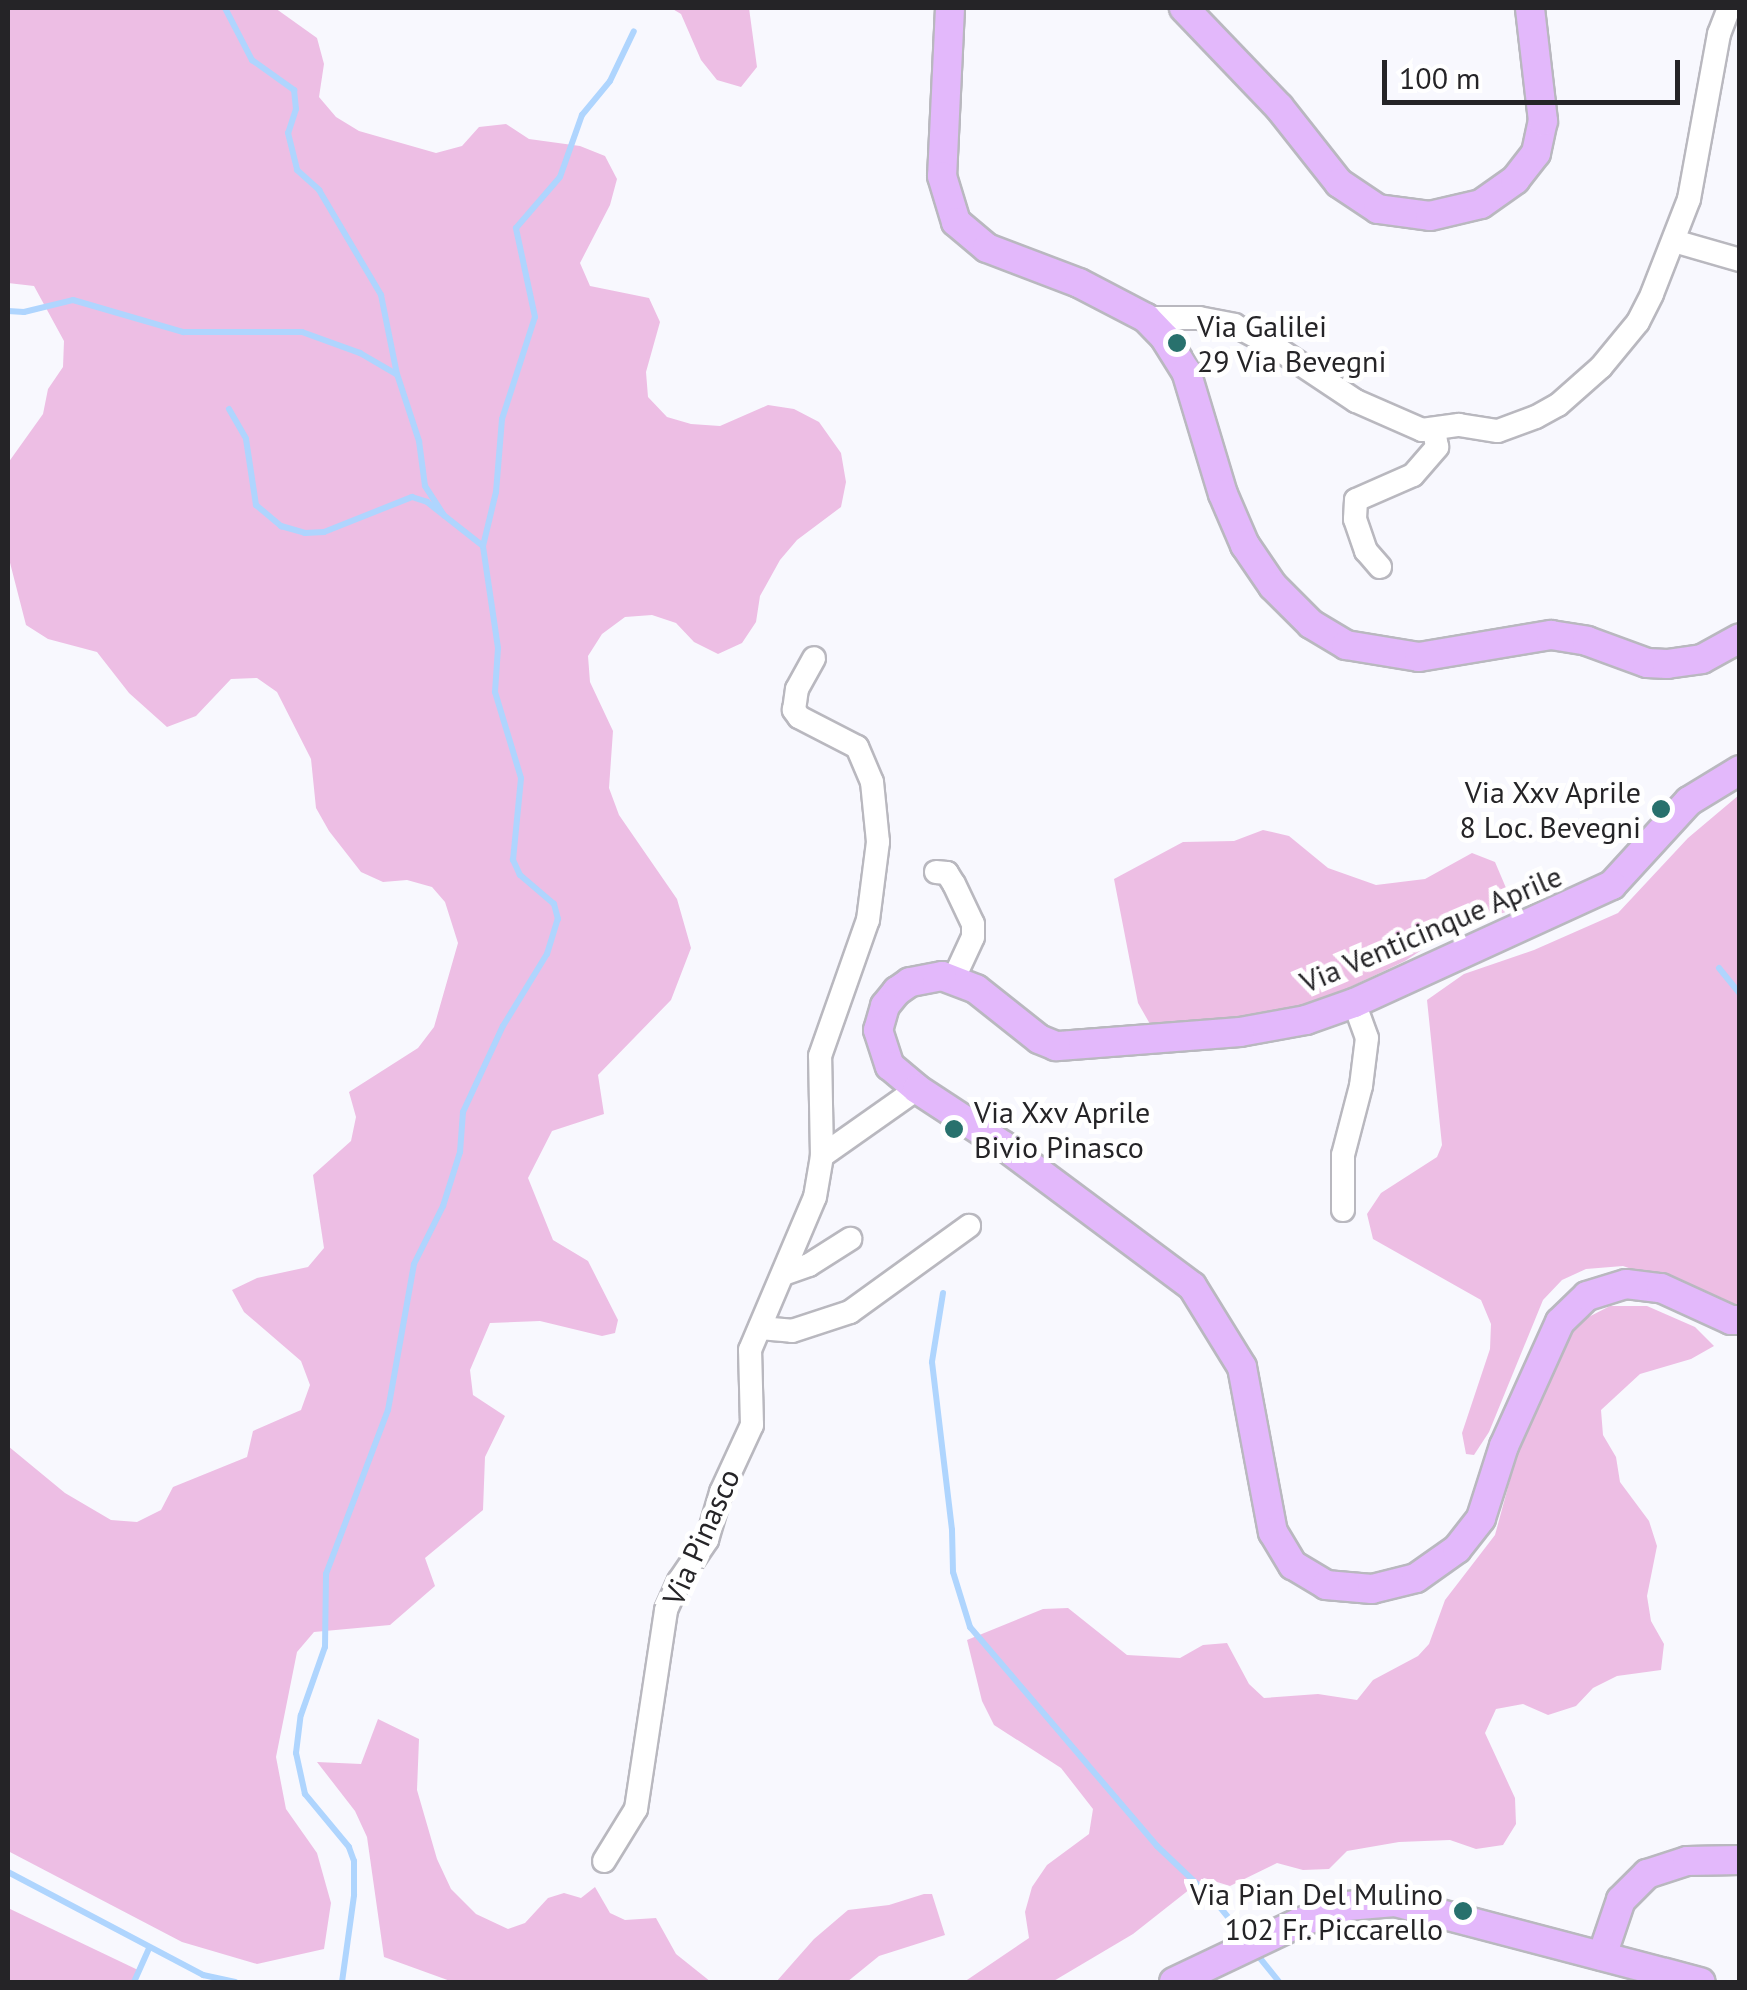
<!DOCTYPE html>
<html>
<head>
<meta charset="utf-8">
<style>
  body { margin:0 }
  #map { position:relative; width:1747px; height:1990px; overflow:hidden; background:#f8f8fe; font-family:"PT Sans",sans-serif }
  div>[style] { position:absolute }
  .green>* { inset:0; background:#edbee4 }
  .stream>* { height:6px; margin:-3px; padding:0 3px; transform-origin:3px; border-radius:3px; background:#afd5fe }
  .roads { filter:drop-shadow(2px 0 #b9b8bf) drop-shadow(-2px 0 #b9b8bf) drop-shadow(0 2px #b9b8bf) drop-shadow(0 -2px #b9b8bf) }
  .minor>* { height:22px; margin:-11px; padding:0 11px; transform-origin:11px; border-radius:11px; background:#fff }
  .major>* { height:28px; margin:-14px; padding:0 14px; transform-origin:14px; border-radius:14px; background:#e3b8fb }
  .dots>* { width:28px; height:28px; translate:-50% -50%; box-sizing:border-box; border:5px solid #fff; border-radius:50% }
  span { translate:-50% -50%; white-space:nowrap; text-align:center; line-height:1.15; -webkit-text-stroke:10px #fff; paint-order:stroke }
  .poi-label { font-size:30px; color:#252427 }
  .left { translate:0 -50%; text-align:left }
  .right { translate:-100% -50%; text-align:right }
  .street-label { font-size:30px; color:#252427 }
  .frame { position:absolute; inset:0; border:10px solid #252427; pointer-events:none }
  .scale { position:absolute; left:1382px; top:60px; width:298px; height:45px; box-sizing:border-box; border:5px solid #252427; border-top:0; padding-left:12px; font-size:30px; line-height:35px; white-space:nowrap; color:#252427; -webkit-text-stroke:8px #fff; paint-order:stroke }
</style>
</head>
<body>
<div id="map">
  <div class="green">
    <i style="clip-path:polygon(8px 8px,275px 8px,317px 38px,324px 64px,319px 97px,336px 117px,359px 131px,436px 153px,462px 146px,479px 127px,506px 124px,529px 139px,580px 146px,605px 156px,617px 179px,610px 205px,580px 263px,590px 286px,649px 298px,660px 322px,646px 372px,648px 397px,667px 417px,691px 424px,720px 426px,768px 405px,794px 409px,819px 422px,841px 453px,846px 482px,841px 507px,797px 540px,780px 560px,760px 596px,756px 622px,742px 643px,718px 654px,694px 642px,676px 623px,652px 615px,625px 617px,602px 634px,588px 656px,590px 682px,613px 731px,609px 788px,619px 815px,677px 899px,691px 948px,671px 1000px,598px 1075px,604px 1114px,552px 1131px,528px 1178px,553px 1240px,588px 1261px,618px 1320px,615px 1333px,602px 1336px,540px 1321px,490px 1323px,470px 1370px,473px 1395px,505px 1416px,485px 1457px,483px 1510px,425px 1558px,435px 1586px,390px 1625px,314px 1632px,297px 1652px,276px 1757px,286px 1809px,317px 1853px,331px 1903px,324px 1949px,257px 1964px,182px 1942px,8px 1851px,8px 1446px,65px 1493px,111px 1520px,137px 1522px,161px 1510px,173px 1487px,247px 1457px,253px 1431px,301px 1410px,310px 1385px,301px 1361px,244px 1312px,232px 1290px,257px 1278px,308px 1267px,324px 1248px,313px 1175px,351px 1141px,356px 1117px,349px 1092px,418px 1048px,434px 1027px,458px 943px,445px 902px,432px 887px,407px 880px,383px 882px,361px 872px,329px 831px,316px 808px,311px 759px,277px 692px,257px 678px,231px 679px,196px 716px,167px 727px,129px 693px,97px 652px,48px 639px,26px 625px,8px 555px,8px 463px,43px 414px,48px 389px,63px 367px,64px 341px,34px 286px,8px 283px)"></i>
    <i style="clip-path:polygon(671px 8px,749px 8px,757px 67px,741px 87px,717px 80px,701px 60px,681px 14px)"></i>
    <i style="clip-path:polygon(1739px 795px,1739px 1307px,1623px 1266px,1586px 1269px,1562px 1280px,1543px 1300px,1489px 1432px,1474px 1455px,1466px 1454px,1462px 1433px,1490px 1349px,1491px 1324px,1481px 1300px,1373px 1239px,1367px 1214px,1381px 1193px,1437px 1157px,1442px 1145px,1427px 1000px,1464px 974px,1534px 950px,1618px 913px,1688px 838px)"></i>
    <i style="clip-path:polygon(1263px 830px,1289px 836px,1328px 868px,1376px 885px,1425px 879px,1472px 853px,1495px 862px,1515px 909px,1453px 929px,1405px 961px,1325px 999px,1264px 1016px,1150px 1024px,1138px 1003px,1114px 879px,1183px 842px,1234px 841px)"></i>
    <i style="clip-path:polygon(1610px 1306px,1647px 1306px,1695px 1327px,1714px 1346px,1691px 1359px,1640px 1374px,1601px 1410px,1603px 1435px,1616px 1457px,1620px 1482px,1649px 1521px,1657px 1546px,1647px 1596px,1651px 1621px,1664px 1644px,1661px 1670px,1617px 1676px,1593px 1688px,1576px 1706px,1548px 1715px,1523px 1704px,1496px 1709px,1485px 1733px,1515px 1798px,1516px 1824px,1503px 1845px,1476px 1849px,1450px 1840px,1399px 1842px,1347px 1851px,1329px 1869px,1303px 1870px,1277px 1863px,1230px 1886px,1204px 1878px,1133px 1934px,1052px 1982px,964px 1982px,1029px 1938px,1025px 1912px,1032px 1887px,1047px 1865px,1089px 1834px,1093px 1809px,1061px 1768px,994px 1725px,982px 1701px,967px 1640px,1043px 1609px,1068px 1608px,1127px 1655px,1180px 1658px,1203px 1645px,1227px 1643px,1249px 1684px,1264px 1698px,1318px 1694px,1357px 1700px,1373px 1680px,1418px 1656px,1429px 1644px,1445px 1600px,1495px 1535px,1524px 1428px,1571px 1326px)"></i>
    <i style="clip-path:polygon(378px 1719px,419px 1739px,417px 1790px,437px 1859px,451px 1889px,476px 1914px,508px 1929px,525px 1923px,548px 1898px,564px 1893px,581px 1898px,595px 1887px,610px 1913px,625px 1920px,656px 1918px,676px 1954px,711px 1982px,453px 1982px,384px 1957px,367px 1837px,355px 1811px,317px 1762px,361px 1764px)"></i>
    <i style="clip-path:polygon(924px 1894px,932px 1894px,945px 1935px,879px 1956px,847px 1982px,776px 1982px,814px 1939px,848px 1910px,889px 1905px)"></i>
    <i style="clip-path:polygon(8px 1908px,138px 1970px,134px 1982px,8px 1982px)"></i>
  </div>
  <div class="stream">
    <i style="left:225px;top:8px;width:59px;rotate:62.6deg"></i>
    <i style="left:252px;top:60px;width:52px;rotate:35.5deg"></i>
    <i style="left:294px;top:90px;width:19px;rotate:84deg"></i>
    <i style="left:296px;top:109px;width:25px;rotate:108deg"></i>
    <i style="left:288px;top:133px;width:38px;rotate:76deg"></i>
    <i style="left:297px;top:170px;width:30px;rotate:42deg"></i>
    <i style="left:319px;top:190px;width:122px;rotate:59.4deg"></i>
    <i style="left:381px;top:295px;width:81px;rotate:78.6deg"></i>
    <i style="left:397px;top:374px;width:71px;rotate:71.8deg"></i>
    <i style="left:419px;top:441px;width:45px;rotate:82.4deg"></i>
    <i style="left:425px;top:486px;width:35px;rotate:57deg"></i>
    <i style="left:8px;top:311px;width:16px;rotate:4deg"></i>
    <i style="left:24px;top:312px;width:50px;rotate:-13.8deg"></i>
    <i style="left:73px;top:300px;width:115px;rotate:16.2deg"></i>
    <i style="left:183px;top:332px;width:119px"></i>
    <i style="left:302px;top:332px;width:62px;rotate:19.9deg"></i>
    <i style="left:360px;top:353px;width:42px;rotate:30.3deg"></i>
    <i style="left:229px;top:409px;width:34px;rotate:60deg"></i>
    <i style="left:246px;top:439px;width:67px;rotate:81.4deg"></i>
    <i style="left:256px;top:505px;width:33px;rotate:40deg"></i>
    <i style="left:281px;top:526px;width:25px;rotate:16deg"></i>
    <i style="left:305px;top:533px;width:19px;rotate:-3deg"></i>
    <i style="left:324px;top:532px;width:95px;rotate:-21.7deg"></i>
    <i style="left:412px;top:497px;width:16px;rotate:18deg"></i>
    <i style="left:427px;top:502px;width:71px;rotate:38.2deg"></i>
    <i style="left:1719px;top:968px;width:33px;rotate:51deg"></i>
    <i style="left:943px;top:1293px;width:70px;rotate:99.1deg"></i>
    <i style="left:932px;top:1362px;width:169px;rotate:83.2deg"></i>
    <i style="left:952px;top:1530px;width:42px;rotate:88.6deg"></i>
    <i style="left:953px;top:1572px;width:58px;rotate:72.8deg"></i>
    <i style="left:970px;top:1627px;width:288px;rotate:49.5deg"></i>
    <i style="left:1157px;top:1846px;width:80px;rotate:43.5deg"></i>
    <i style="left:1215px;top:1901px;width:48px;rotate:51deg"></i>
    <i style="left:8px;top:1872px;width:221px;rotate:27.8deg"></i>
    <i style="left:203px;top:1975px;width:33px;rotate:12deg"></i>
    <i style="left:1255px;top:1952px;width:38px;rotate:51deg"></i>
    <i style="left:134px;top:1982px;width:37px;rotate:-66deg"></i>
    <i style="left:342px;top:1982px;width:88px;rotate:-82.1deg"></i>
    <i style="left:354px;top:1895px;width:34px;rotate:-90deg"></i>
    <i style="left:354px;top:1861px;width:15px;rotate:-110deg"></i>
    <i style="left:349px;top:1847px;width:69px;rotate:-129.7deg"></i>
    <i style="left:305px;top:1794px;width:42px;rotate:-102.4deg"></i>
    <i style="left:296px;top:1753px;width:38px;rotate:-83deg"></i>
    <i style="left:301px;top:1715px;width:72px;rotate:-70.6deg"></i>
    <i style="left:325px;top:1647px;width:73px;rotate:-89.2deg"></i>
    <i style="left:326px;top:1574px;width:175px;rotate:-69.3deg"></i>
    <i style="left:388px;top:1410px;width:148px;rotate:-79.9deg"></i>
    <i style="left:414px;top:1264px;width:65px;rotate:-63.4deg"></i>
    <i style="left:443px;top:1206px;width:57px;rotate:-72.5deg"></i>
    <i style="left:460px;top:1152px;width:40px;rotate:-85.7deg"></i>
    <i style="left:463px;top:1112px;width:95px;rotate:-65.1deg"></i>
    <i style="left:503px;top:1026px;width:84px;rotate:-58.6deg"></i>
    <i style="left:547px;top:954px;width:37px;rotate:-73deg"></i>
    <i style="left:558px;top:919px;width:16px;rotate:-105deg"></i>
    <i style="left:554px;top:904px;width:45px;rotate:-139.5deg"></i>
    <i style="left:520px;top:875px;width:17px;rotate:-115deg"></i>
    <i style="left:513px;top:860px;width:82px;rotate:-84.4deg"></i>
    <i style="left:521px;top:778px;width:90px;rotate:-106.8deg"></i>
    <i style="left:495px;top:692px;width:44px;rotate:-86.1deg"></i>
    <i style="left:498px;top:648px;width:103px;rotate:-98.4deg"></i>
    <i style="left:483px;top:546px;width:56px;rotate:-76.5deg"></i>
    <i style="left:496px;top:492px;width:73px;rotate:-85.3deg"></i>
    <i style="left:502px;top:419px;width:107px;rotate:-72.1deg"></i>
    <i style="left:535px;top:317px;width:91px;rotate:-102.1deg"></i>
    <i style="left:516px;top:228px;width:67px;rotate:-49.2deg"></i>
    <i style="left:560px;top:177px;width:66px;rotate:-70.5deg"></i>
    <i style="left:582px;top:115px;width:44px;rotate:-50.5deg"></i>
    <i style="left:610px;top:81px;width:55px;rotate:-64.4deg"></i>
  </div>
  <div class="roads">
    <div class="minor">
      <i style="left:1674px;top:241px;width:69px;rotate:16.1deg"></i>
      <i style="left:1146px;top:318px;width:53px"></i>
      <i style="left:1199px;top:318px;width:36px;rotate:11deg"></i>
      <i style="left:1234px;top:325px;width:43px;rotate:27.8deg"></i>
      <i style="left:1272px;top:345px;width:101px;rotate:33.7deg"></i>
      <i style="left:1356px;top:401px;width:72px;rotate:23.7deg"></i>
      <i style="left:1422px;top:430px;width:37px;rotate:-8deg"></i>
      <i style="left:1459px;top:425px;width:39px;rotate:9deg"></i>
      <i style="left:1498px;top:431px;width:40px;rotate:-20.2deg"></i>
      <i style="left:1536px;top:417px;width:25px;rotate:-29deg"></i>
      <i style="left:1558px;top:405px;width:57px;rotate:-41.5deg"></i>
      <i style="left:1601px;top:367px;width:58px;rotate:-50.6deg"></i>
      <i style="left:1638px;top:322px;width:31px;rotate:-63deg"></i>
      <i style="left:1652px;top:294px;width:102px;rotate:-68.7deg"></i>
      <i style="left:1689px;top:199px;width:168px;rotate:-79.7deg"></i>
      <i style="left:1719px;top:34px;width:28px;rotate:-69deg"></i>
      <i style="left:1380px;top:567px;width:21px;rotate:-131deg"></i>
      <i style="left:1366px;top:551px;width:34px;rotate:-109deg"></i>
      <i style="left:1355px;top:519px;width:19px;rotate:-87deg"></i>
      <i style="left:1356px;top:500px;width:62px;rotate:-23.7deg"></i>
      <i style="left:1413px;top:475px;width:37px;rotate:-49deg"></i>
      <i style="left:1437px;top:447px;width:17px;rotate:-100deg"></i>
      <i style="left:936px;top:872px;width:11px;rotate:5deg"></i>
      <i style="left:947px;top:873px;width:13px;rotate:58deg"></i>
      <i style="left:954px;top:884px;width:44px;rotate:64.6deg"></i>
      <i style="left:973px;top:924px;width:13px;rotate:90deg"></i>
      <i style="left:973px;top:937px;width:45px;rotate:114.9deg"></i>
      <i style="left:822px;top:1156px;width:116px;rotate:-35.2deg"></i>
      <i style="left:1343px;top:1210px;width:55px;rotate:-90deg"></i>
      <i style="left:1343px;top:1155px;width:71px;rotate:-75.4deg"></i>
      <i style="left:1361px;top:1086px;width:48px;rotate:-82.9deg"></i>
      <i style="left:1367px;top:1038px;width:37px;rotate:-110deg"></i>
      <i style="left:786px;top:1273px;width:24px;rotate:-19deg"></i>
      <i style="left:809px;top:1265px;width:49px;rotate:-32.4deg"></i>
      <i style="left:760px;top:1328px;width:32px;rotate:5deg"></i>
      <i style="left:792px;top:1331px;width:61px;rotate:-18.1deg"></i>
      <i style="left:850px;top:1312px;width:147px;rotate:-35.9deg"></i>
      <i style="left:604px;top:1861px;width:61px;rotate:-58.4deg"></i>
      <i style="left:636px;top:1809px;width:201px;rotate:-81.4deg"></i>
      <i style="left:666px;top:1610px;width:32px;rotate:-66deg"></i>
      <i style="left:679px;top:1581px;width:50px;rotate:-55.7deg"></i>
      <i style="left:707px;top:1540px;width:50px;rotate:-73.7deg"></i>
      <i style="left:721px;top:1492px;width:74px;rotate:-65.2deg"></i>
      <i style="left:752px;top:1425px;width:75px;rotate:-91.5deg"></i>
      <i style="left:750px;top:1350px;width:166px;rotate:-67deg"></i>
      <i style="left:815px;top:1197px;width:42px;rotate:-80.3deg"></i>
      <i style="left:822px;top:1156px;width:100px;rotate:-91.1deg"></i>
      <i style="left:820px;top:1056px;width:144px;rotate:-70.6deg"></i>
      <i style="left:868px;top:920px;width:79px;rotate:-82.7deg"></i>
      <i style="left:878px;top:842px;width:60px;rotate:-95.7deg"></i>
      <i style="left:872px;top:782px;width:38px;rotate:-113deg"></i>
      <i style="left:857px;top:747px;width:65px;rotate:-152.7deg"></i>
      <i style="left:799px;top:717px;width:9px;rotate:-126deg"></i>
      <i style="left:794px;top:710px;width:21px;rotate:-82deg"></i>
      <i style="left:797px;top:689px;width:35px;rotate:-61deg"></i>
    </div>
    <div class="major">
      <i style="left:950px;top:8px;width:168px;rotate:92.7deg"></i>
      <i style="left:942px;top:176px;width:48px;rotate:73.1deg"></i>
      <i style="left:956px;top:222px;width:40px;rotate:40deg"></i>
      <i style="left:987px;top:248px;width:98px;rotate:20.8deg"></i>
      <i style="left:1079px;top:283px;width:76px;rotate:27.6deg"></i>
      <i style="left:1146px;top:318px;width:28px;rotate:46deg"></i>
      <i style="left:1165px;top:338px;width:39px;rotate:58deg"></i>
      <i style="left:1186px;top:371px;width:128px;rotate:73.3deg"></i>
      <i style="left:1223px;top:494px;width:56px;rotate:66.7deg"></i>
      <i style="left:1245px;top:545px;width:50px;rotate:55.7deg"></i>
      <i style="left:1273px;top:586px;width:54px;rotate:45deg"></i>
      <i style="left:1311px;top:624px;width:41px;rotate:31deg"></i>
      <i style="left:1346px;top:645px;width:74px;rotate:9.3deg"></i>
      <i style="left:1419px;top:657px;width:134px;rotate:-9.5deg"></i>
      <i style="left:1551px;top:635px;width:36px;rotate:9deg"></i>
      <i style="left:1587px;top:641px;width:64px;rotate:20.1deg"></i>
      <i style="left:1647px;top:663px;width:20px;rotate:3deg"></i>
      <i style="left:1667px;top:664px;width:35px;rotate:-8deg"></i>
      <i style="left:1702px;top:659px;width:43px;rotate:-28.9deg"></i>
      <i style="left:1184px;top:8px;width:137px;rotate:46.2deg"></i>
      <i style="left:1279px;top:107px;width:97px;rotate:51.7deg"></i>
      <i style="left:1339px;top:183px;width:47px;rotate:33.7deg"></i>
      <i style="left:1378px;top:209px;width:52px;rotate:7.7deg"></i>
      <i style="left:1430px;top:216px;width:52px;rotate:-13.2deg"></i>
      <i style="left:1481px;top:204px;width:42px;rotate:-35.2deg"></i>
      <i style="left:1515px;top:180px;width:34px;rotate:-52deg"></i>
      <i style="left:1536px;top:153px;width:33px;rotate:-78deg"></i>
      <i style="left:1543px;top:121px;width:114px;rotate:-96.6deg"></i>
      <i style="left:1740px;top:770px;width:60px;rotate:148.7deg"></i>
      <i style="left:1689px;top:801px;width:114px;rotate:132.5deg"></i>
      <i style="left:1612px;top:885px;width:284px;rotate:155.4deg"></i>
      <i style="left:1354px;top:1003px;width:51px;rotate:160.5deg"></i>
      <i style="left:1306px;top:1020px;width:67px;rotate:169.7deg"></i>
      <i style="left:1240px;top:1032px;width:185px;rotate:175.6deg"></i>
      <i style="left:1056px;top:1046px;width:18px;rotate:-158deg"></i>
      <i style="left:1039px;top:1039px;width:80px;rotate:-141.6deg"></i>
      <i style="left:976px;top:989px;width:36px;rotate:-159deg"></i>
      <i style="left:942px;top:976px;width:33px;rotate:169deg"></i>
      <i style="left:910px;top:982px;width:16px;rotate:145deg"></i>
      <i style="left:897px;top:991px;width:19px;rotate:129deg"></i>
      <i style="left:885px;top:1006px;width:25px;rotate:106deg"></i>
      <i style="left:878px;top:1030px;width:38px;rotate:72deg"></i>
      <i style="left:890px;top:1066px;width:35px;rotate:40deg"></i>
      <i style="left:917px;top:1089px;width:104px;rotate:33.2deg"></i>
      <i style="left:1004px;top:1146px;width:234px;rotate:36.7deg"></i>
      <i style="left:1192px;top:1286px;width:95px;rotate:58.3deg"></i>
      <i style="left:1242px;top:1367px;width:168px;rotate:79.4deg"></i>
      <i style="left:1273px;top:1532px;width:39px;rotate:59deg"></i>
      <i style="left:1293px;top:1565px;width:39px;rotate:31deg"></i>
      <i style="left:1326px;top:1585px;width:46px;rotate:5deg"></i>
      <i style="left:1372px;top:1589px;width:45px;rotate:-14deg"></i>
      <i style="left:1416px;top:1578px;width:50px;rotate:-35.3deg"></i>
      <i style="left:1457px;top:1549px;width:39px;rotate:-52deg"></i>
      <i style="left:1481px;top:1518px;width:76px;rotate:-72.3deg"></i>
      <i style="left:1504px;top:1446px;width:136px;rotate:-65.7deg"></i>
      <i style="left:1560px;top:1322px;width:37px;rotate:-44deg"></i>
      <i style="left:1587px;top:1296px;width:41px;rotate:-17.1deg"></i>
      <i style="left:1626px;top:1284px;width:35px;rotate:7deg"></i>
      <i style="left:1661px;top:1288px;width:77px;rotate:24.6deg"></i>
      <i style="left:1731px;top:1320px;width:9px"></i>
      <i style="left:1602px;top:1956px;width:59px;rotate:-71.3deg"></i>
      <i style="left:1621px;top:1900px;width:37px;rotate:-45deg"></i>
      <i style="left:1647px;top:1874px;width:42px;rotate:-18deg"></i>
      <i style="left:1687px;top:1861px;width:53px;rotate:-1.1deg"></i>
      <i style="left:1174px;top:1982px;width:137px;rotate:-25.4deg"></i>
      <i style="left:1298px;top:1923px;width:52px;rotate:-19.1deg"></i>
      <i style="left:1347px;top:1906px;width:48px;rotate:-4.8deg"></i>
      <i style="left:1395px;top:1902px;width:316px;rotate:14.7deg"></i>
    </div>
  </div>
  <div class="dots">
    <i style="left:1177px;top:343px;background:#28716d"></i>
    <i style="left:1661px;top:809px;background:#28716d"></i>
    <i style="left:954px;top:1129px;background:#28716d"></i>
    <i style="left:1463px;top:1911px;background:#28716d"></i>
  </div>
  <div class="poi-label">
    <span class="left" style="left:1197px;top:343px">Via Galilei<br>29 Via Bevegni</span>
    <span class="right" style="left:1641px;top:809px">Via Xxv Aprile<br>8 Loc. Bevegni</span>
    <span class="left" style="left:974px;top:1129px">Via Xxv Aprile<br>Bivio Pinasco</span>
    <span class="right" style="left:1443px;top:1911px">Via Pian Del Mulino<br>102 Fr. Piccarello</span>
  </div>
  <div class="street-label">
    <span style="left:1431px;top:929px;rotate:-23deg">Via Venticinque Aprile</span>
    <span style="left:701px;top:1537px;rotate:-66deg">Via Pinasco</span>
  </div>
  <div class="frame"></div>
  <div class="scale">100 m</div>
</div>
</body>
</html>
